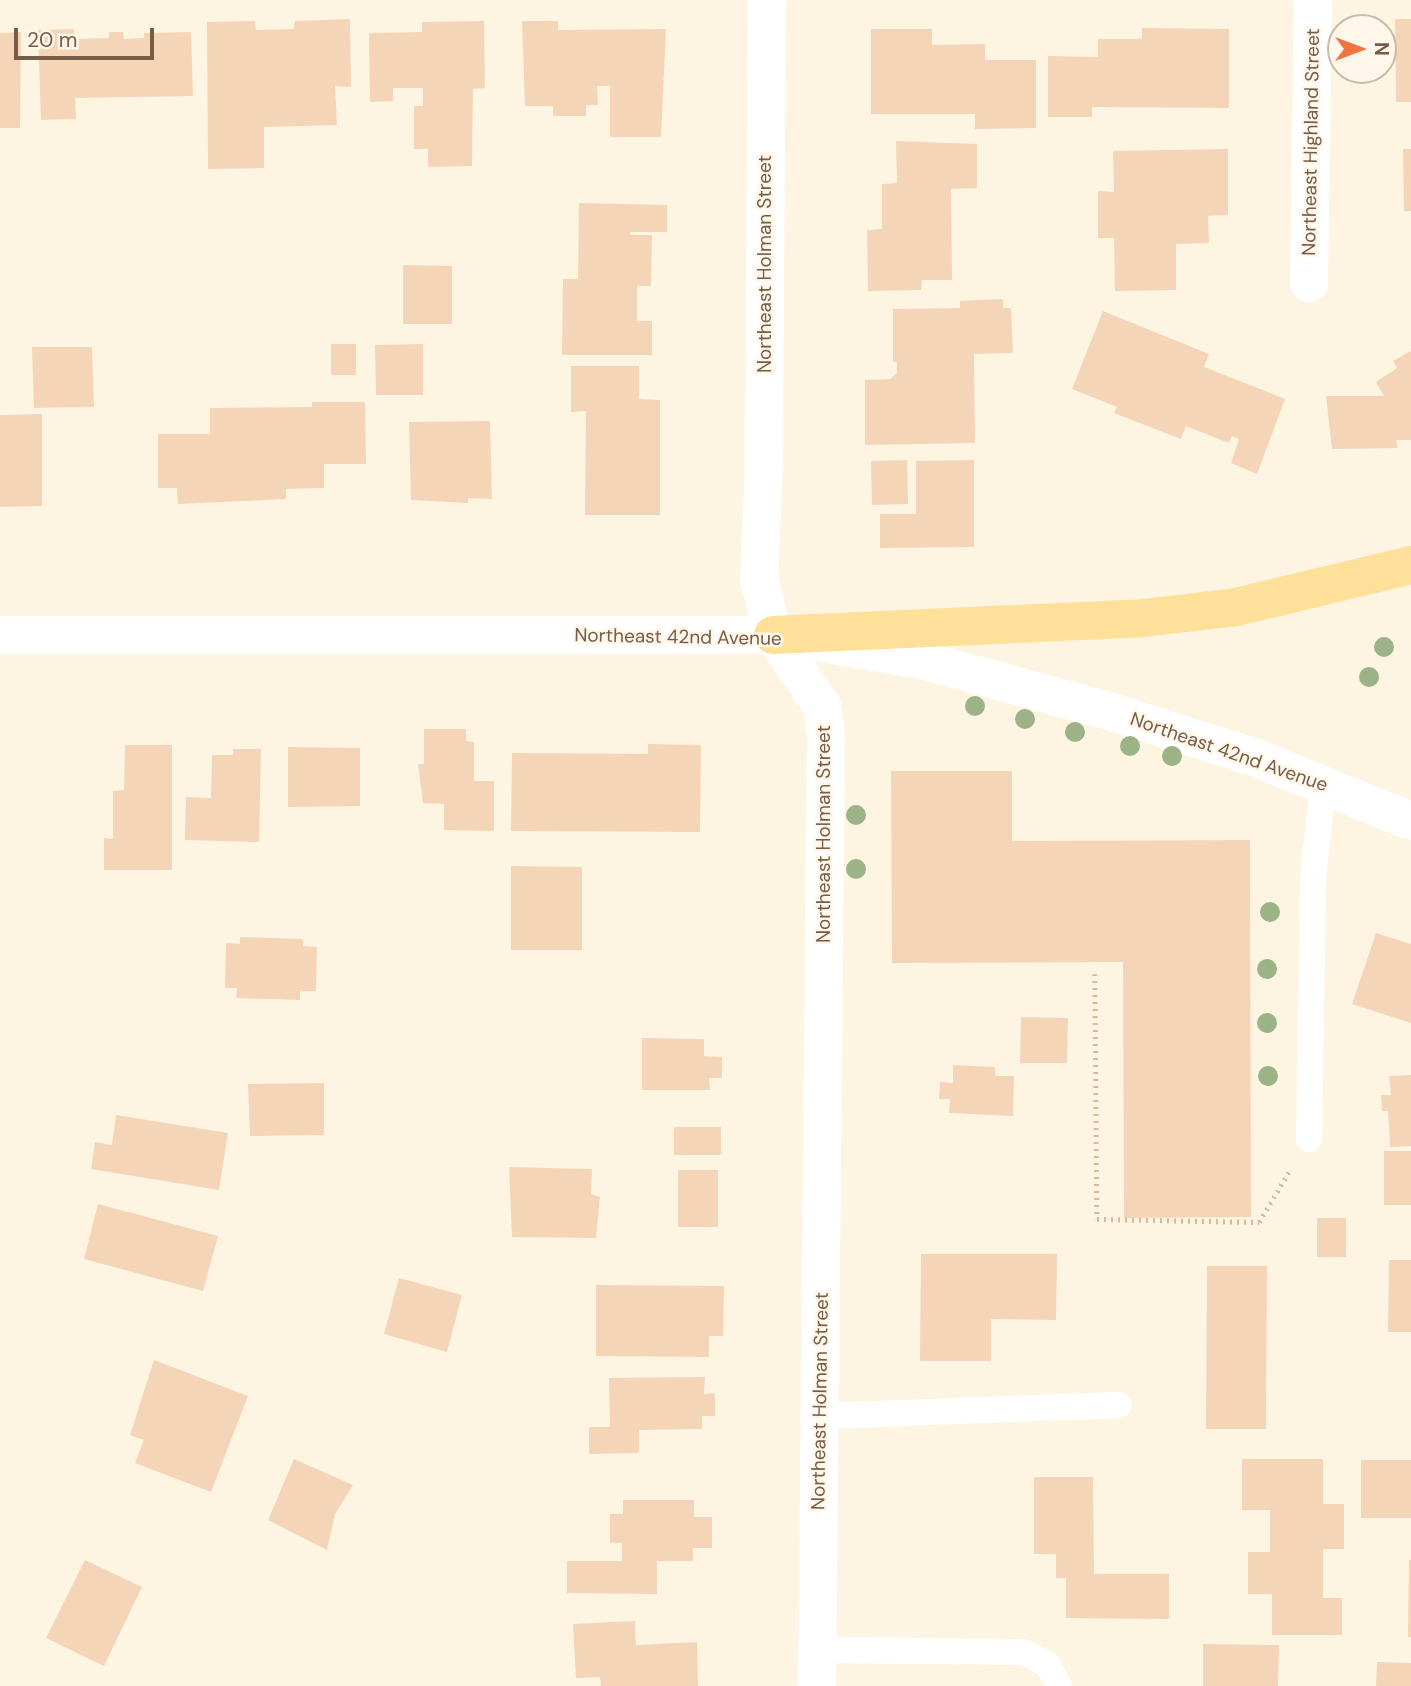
<!DOCTYPE html>
<html>
<head>
<meta charset="utf-8">
<style>
  body { margin:0 }
  #map { position:relative; width:1411px; height:1686px; overflow:hidden; background:#fdf5e2; font-family:"DM Sans",sans-serif }
  div>[style] { position:absolute }
  .building>* { inset:0; background:#f4d5b8 }
  .path>* { height:4.5px; margin-top:-2.25px; transform-origin:0; background:repeating-linear-gradient(90deg,#d9b89b 0 2px,transparent 0 7px) }
  .lane>* { height:26px; margin:-13px; padding:0 13px; transform-origin:13px; border-radius:13px; background:#fff }
  .street>* { height:38px; margin:-19px; padding:0 19px; transform-origin:19px; border-radius:19px; background:#fff }
  .secondary>* { height:38px; margin:-19px; padding:0 19px; transform-origin:19px; border-radius:19px; background:#fff }
  .primary>* { height:38px; margin:-19px; padding:0 19px; transform-origin:19px; border-radius:19px; background:#ffe098 }
  .trees>* { width:20px; height:20px; margin:-10px; border-radius:50%; background:#9cb388 }
  span { translate:-50% -50%; white-space:nowrap; text-align:center; line-height:1.15; -webkit-text-stroke:5px #fff8ea; paint-order:stroke }
  .street-label { font-size:19px; color:#775c47 }
  .north { position:absolute; left:1327px; top:14px; width:70px; height:70px; box-sizing:border-box; background:#fff8ea; border:2px solid #c9baa9; border-radius:50%; rotate:90deg; font-size:19px; font-weight:700; line-height:28px; text-align:center; color:#775c47 }
  .north::after { content:''; display:block; margin:auto; width:24px; height:32px; background:#ef7440; clip-path:polygon(50% 0,100% 100%,50% 72%,0 100%) }
  .scale { position:absolute; left:14px; top:28px; width:140px; height:32px; box-sizing:border-box; border:4px solid #775c47; border-top:0; padding-left:9px; font-size:21px; line-height:24px; white-space:nowrap; color:#775c47; -webkit-text-stroke:5px #fff8ea; paint-order:stroke }
</style>
</head>
<body>
<div id="map">
  <div class="building">
    <i style="clip-path:polygon(350px 19px,351px 87px,335px 86px,337px 125px,264px 127px,264px 168px,208px 169px,207px 22px,255px 21px,256px 30px,294px 29px,295px 21px)"></i>
    <i style="clip-path:polygon(1395px 19px,1411px 19px,1411px 102px,1396px 102px)"></i>
    <i style="clip-path:polygon(484px 21px,485px 88px,473px 89px,472px 166px,428px 167px,428px 149px,414px 149px,414px 106px,423px 106px,423px 88px,393px 88px,393px 101px,370px 102px,369px 33px,422px 32px,422px 22px)"></i>
    <i style="clip-path:polygon(522px 21px,558px 21px,558px 30px,666px 29px,661px 137px,610px 137px,610px 86px,597px 86px,598px 105px,586px 105px,586px 116px,553px 116px,553px 106px,525px 106px)"></i>
    <i style="clip-path:polygon(1142px 28px,1229px 29px,1229px 108px,1092px 107px,1092px 117px,1048px 117px,1048px 56px,1098px 57px,1098px 39px,1142px 39px)"></i>
    <i style="clip-path:polygon(74px 29px,74px 39px,109px 38px,109px 32px,123px 32px,124px 39px,144px 38px,144px 33px,191px 32px,193px 96px,75px 98px,76px 119px,41px 120px,38px 30px)"></i>
    <i style="clip-path:polygon(871px 29px,932px 29px,932px 45px,985px 44px,985px 60px,1036px 60px,1036px 128px,975px 129px,975px 114px,871px 114px)"></i>
    <i style="clip-path:polygon(21px 32px,20px 128px,0 128px,0 33px)"></i>
    <i style="clip-path:polygon(896px 141px,977px 144px,977px 188px,951px 189px,952px 280px,922px 280px,921px 290px,868px 291px,867px 230px,882px 229px,882px 184px,897px 183px)"></i>
    <i style="clip-path:polygon(1228px 149px,1228px 215px,1208px 216px,1209px 243px,1176px 244px,1176px 290px,1115px 291px,1114px 238px,1098px 238px,1098px 191px,1114px 192px,1113px 151px)"></i>
    <i style="clip-path:polygon(1403px 149px,1411px 149px,1411px 211px,1404px 211px)"></i>
    <i style="clip-path:polygon(579px 203px,667px 205px,667px 232px,630px 232px,630px 235px,652px 235px,651px 286px,637px 286px,637px 321px,652px 321px,652px 355px,562px 355px,563px 279px,578px 279px)"></i>
    <i style="clip-path:polygon(403px 265px,452px 266px,452px 324px,403px 324px)"></i>
    <i style="clip-path:polygon(1003px 299px,1003px 308px,1011px 308px,1013px 353px,974px 354px,975px 443px,865px 445px,865px 380px,890px 379px,897px 373px,897px 362px,893px 362px,893px 309px,960px 308px,960px 301px)"></i>
    <i style="clip-path:polygon(1103px 311px,1209px 354px,1204px 367px,1285px 399px,1257px 474px,1231px 463px,1239px 439px,1232px 436px,1229px 443px,1186px 426px,1181px 439px,1114px 413px,1117px 407px,1072px 389px)"></i>
    <i style="clip-path:polygon(331px 344px,356px 344px,356px 375px,331px 375px)"></i>
    <i style="clip-path:polygon(423px 344px,423px 395px,376px 395px,375px 345px)"></i>
    <i style="clip-path:polygon(32px 347px,92px 347px,94px 407px,34px 408px)"></i>
    <i style="clip-path:polygon(1411px 351px,1411px 440px,1396px 440px,1398px 448px,1332px 449px,1326px 396px,1384px 396px,1376px 382px,1397px 368px,1393px 361px)"></i>
    <i style="clip-path:polygon(571px 366px,639px 366px,639px 399px,660px 400px,660px 515px,585px 515px,586px 411px,571px 412px)"></i>
    <i style="clip-path:polygon(312px 402px,365px 402px,366px 464px,324px 464px,324px 488px,286px 489px,286px 499px,178px 504px,177px 488px,158px 488px,158px 434px,210px 434px,210px 408px,312px 407px)"></i>
    <i style="clip-path:polygon(42px 414px,42px 506px,0 507px,0 415px)"></i>
    <i style="clip-path:polygon(490px 421px,492px 499px,468px 498px,468px 503px,411px 500px,409px 422px)"></i>
    <i style="clip-path:polygon(907px 460px,908px 504px,872px 505px,871px 461px)"></i>
    <i style="clip-path:polygon(974px 460px,974px 547px,880px 548px,880px 514px,916px 514px,916px 461px)"></i>
    <i style="clip-path:polygon(424px 729px,466px 729px,466px 741px,474px 742px,474px 781px,494px 781px,494px 831px,444px 830px,444px 804px,423px 803px,418px 764px,424px 764px)"></i>
    <i style="clip-path:polygon(648px 744px,701px 745px,700px 832px,511px 831px,512px 753px,648px 754px)"></i>
    <i style="clip-path:polygon(125px 745px,172px 745px,172px 870px,104px 870px,104px 838px,113px 839px,113px 791px,124px 790px)"></i>
    <i style="clip-path:polygon(288px 747px,360px 748px,360px 806px,288px 807px)"></i>
    <i style="clip-path:polygon(233px 749px,261px 749px,259px 842px,185px 840px,186px 797px,211px 798px,212px 755px,233px 755px)"></i>
    <i style="clip-path:polygon(891px 771px,1012px 771px,1012px 841px,1250px 840px,1251px 1217px,1124px 1218px,1123px 962px,892px 963px)"></i>
    <i style="clip-path:polygon(511px 866px,582px 867px,582px 950px,511px 950px)"></i>
    <i style="clip-path:polygon(1376px 933px,1411px 944px,1411px 1023px,1352px 1004px)"></i>
    <i style="clip-path:polygon(240px 937px,303px 939px,303px 946px,317px 947px,316px 991px,300px 991px,300px 1000px,236px 998px,237px 988px,225px 988px,226px 943px,240px 944px)"></i>
    <i style="clip-path:polygon(1021px 1017px,1068px 1018px,1067px 1063px,1020px 1063px)"></i>
    <i style="clip-path:polygon(642px 1038px,704px 1039px,704px 1056px,722px 1057px,722px 1078px,709px 1078px,710px 1090px,642px 1090px)"></i>
    <i style="clip-path:polygon(953px 1065px,995px 1067px,995px 1076px,1014px 1076px,1013px 1116px,949px 1113px,950px 1099px,939px 1099px,940px 1082px,953px 1083px)"></i>
    <i style="clip-path:polygon(1411px 1075px,1411px 1146px,1390px 1147px,1388px 1111px,1382px 1111px,1381px 1095px,1391px 1095px,1389px 1076px)"></i>
    <i style="clip-path:polygon(324px 1083px,324px 1135px,250px 1136px,248px 1084px)"></i>
    <i style="clip-path:polygon(116px 1115px,228px 1133px,219px 1190px,91px 1169px,95px 1142px,112px 1145px)"></i>
    <i style="clip-path:polygon(674px 1127px,721px 1127px,721px 1155px,674px 1155px)"></i>
    <i style="clip-path:polygon(1384px 1151px,1411px 1151px,1411px 1205px,1384px 1205px)"></i>
    <i style="clip-path:polygon(509px 1167px,592px 1169px,591px 1194px,600px 1197px,596px 1238px,512px 1237px)"></i>
    <i style="clip-path:polygon(678px 1170px,718px 1170px,718px 1227px,678px 1227px)"></i>
    <i style="clip-path:polygon(98px 1204px,218px 1236px,203px 1291px,84px 1259px)"></i>
    <i style="clip-path:polygon(1317px 1218px,1346px 1218px,1346px 1257px,1317px 1257px)"></i>
    <i style="clip-path:polygon(921px 1254px,1057px 1254px,1056px 1320px,991px 1319px,991px 1361px,920px 1361px)"></i>
    <i style="clip-path:polygon(1389px 1260px,1411px 1260px,1411px 1332px,1388px 1332px)"></i>
    <i style="clip-path:polygon(1207px 1266px,1267px 1266px,1266px 1429px,1206px 1429px)"></i>
    <i style="clip-path:polygon(399px 1278px,462px 1295px,447px 1352px,384px 1334px)"></i>
    <i style="clip-path:polygon(596px 1285px,724px 1286px,723px 1336px,709px 1336px,709px 1357px,596px 1356px)"></i>
    <i style="clip-path:polygon(154px 1360px,248px 1396px,211px 1492px,135px 1463px,144px 1440px,130px 1435px)"></i>
    <i style="clip-path:polygon(705px 1377px,704px 1394px,715px 1393px,715px 1416px,702px 1416px,702px 1429px,639px 1430px,639px 1453px,589px 1454px,589px 1427px,610px 1427px,609px 1378px)"></i>
    <i style="clip-path:polygon(294px 1459px,353px 1485px,335px 1514px,327px 1550px,268px 1520px)"></i>
    <i style="clip-path:polygon(1242px 1459px,1323px 1459px,1323px 1504px,1344px 1504px,1344px 1549px,1323px 1549px,1323px 1598px,1342px 1598px,1342px 1635px,1272px 1635px,1272px 1594px,1248px 1594px,1248px 1552px,1270px 1552px,1270px 1510px,1242px 1510px)"></i>
    <i style="clip-path:polygon(1361px 1460px,1411px 1460px,1411px 1518px,1361px 1518px)"></i>
    <i style="clip-path:polygon(1034px 1477px,1093px 1477px,1094px 1574px,1169px 1574px,1169px 1619px,1066px 1618px,1066px 1578px,1056px 1578px,1056px 1554px,1034px 1554px)"></i>
    <i style="clip-path:polygon(623px 1500px,694px 1500px,694px 1517px,712px 1517px,712px 1548px,693px 1548px,693px 1561px,657px 1561px,657px 1594px,567px 1593px,567px 1561px,622px 1561px,622px 1543px,610px 1543px,610px 1514px,623px 1514px)"></i>
    <i style="clip-path:polygon(85px 1560px,142px 1587px,104px 1666px,46px 1638px)"></i>
    <i style="clip-path:polygon(1409px 1560px,1411px 1560px,1411px 1637px,1408px 1637px)"></i>
    <i style="clip-path:polygon(635px 1621px,636px 1645px,697px 1642px,698px 1686px,601px 1686px,600px 1677px,576px 1678px,573px 1624px)"></i>
    <i style="clip-path:polygon(1203px 1644px,1279px 1645px,1278px 1686px,1203px 1686px)"></i>
    <i style="clip-path:polygon(1377px 1662px,1411px 1663px,1411px 1686px,1376px 1686px)"></i>
  </div>
  <div class="path">
    <i style="left:1095px;top:974px;width:245px;rotate:89.5deg"></i>
    <i style="left:1097px;top:1219px;width:162px;rotate:1.1deg"></i>
    <i style="left:1259px;top:1222px;width:61px;rotate:-59.2deg"></i>
  </div>
  <div class="lane">
    <i style="left:1309px;top:1139px;width:260px;rotate:-89.1deg"></i>
    <i style="left:1313px;top:879px;width:96px;rotate:-84deg"></i>
    <i style="left:820px;top:1416px;width:299px;rotate:-2.1deg"></i>
    <i style="left:818px;top:1650px;width:205px;rotate:0.6deg"></i>
    <i style="left:1023px;top:1652px;width:28px;rotate:27deg"></i>
    <i style="left:1048px;top:1665px;width:24px;rotate:62deg"></i>
  </div>
  <div class="street">
    <i style="left:767px;top:0;width:467px;rotate:90.4deg"></i>
    <i style="left:764px;top:467px;width:111px;rotate:92.6deg"></i>
    <i style="left:759px;top:578px;width:59px;rotate:76.2deg"></i>
    <i style="left:773px;top:635px;width:86px;rotate:55.4deg"></i>
    <i style="left:822px;top:706px;width:30px;rotate:82deg"></i>
    <i style="left:826px;top:736px;width:950px;rotate:90.54deg"></i>
    <i style="left:1309px;top:283px;width:283px;rotate:-89.2deg"></i>
  </div>
  <div class="secondary">
    <i style="left:0;top:635px;width:773px"></i>
    <i style="left:773px;top:635px;width:151px;rotate:9.5deg"></i>
    <i style="left:922px;top:660px;width:197px;rotate:15.3deg"></i>
    <i style="left:1112px;top:712px;width:151px;rotate:17.7deg"></i>
    <i style="left:1256px;top:758px;width:167px;rotate:22.1deg"></i>
  </div>
  <div class="primary">
    <i style="left:773px;top:635px;width:370px;rotate:-2.6deg"></i>
    <i style="left:1143px;top:618px;width:94px;rotate:-6.7deg"></i>
    <i style="left:1236px;top:607px;width:180px;rotate:-13.5deg"></i>
  </div>
  <div class="trees">
    <i style="left:1384px;top:647px"></i>
    <i style="left:1369px;top:677px"></i>
    <i style="left:975px;top:706px"></i>
    <i style="left:1025px;top:719px"></i>
    <i style="left:1075px;top:732px"></i>
    <i style="left:1130px;top:746px"></i>
    <i style="left:1172px;top:756px"></i>
    <i style="left:856px;top:815px"></i>
    <i style="left:856px;top:869px"></i>
    <i style="left:1270px;top:912px"></i>
    <i style="left:1267px;top:969px"></i>
    <i style="left:1267px;top:1023px"></i>
    <i style="left:1268px;top:1076px"></i>
  </div>
  <div class="street-label">
    <span style="left:1311px;top:142px;rotate:-89deg">Northeast Highland Street</span>
    <span style="left:765px;top:264px;rotate:-90deg">Northeast Holman Street</span>
    <span style="left:678px;top:637px;rotate:1deg">Northeast 42nd Avenue</span>
    <span style="left:1229px;top:752px;rotate:19deg">Northeast 42nd Avenue</span>
    <span style="left:824px;top:834px;rotate:-90deg">Northeast Holman Street</span>
    <span style="left:820px;top:1401px;rotate:-89deg">Northeast Holman Street</span>
  </div>
  <div class="north">N</div>
  <div class="scale">20 m</div>
</div>
</body>
</html>
